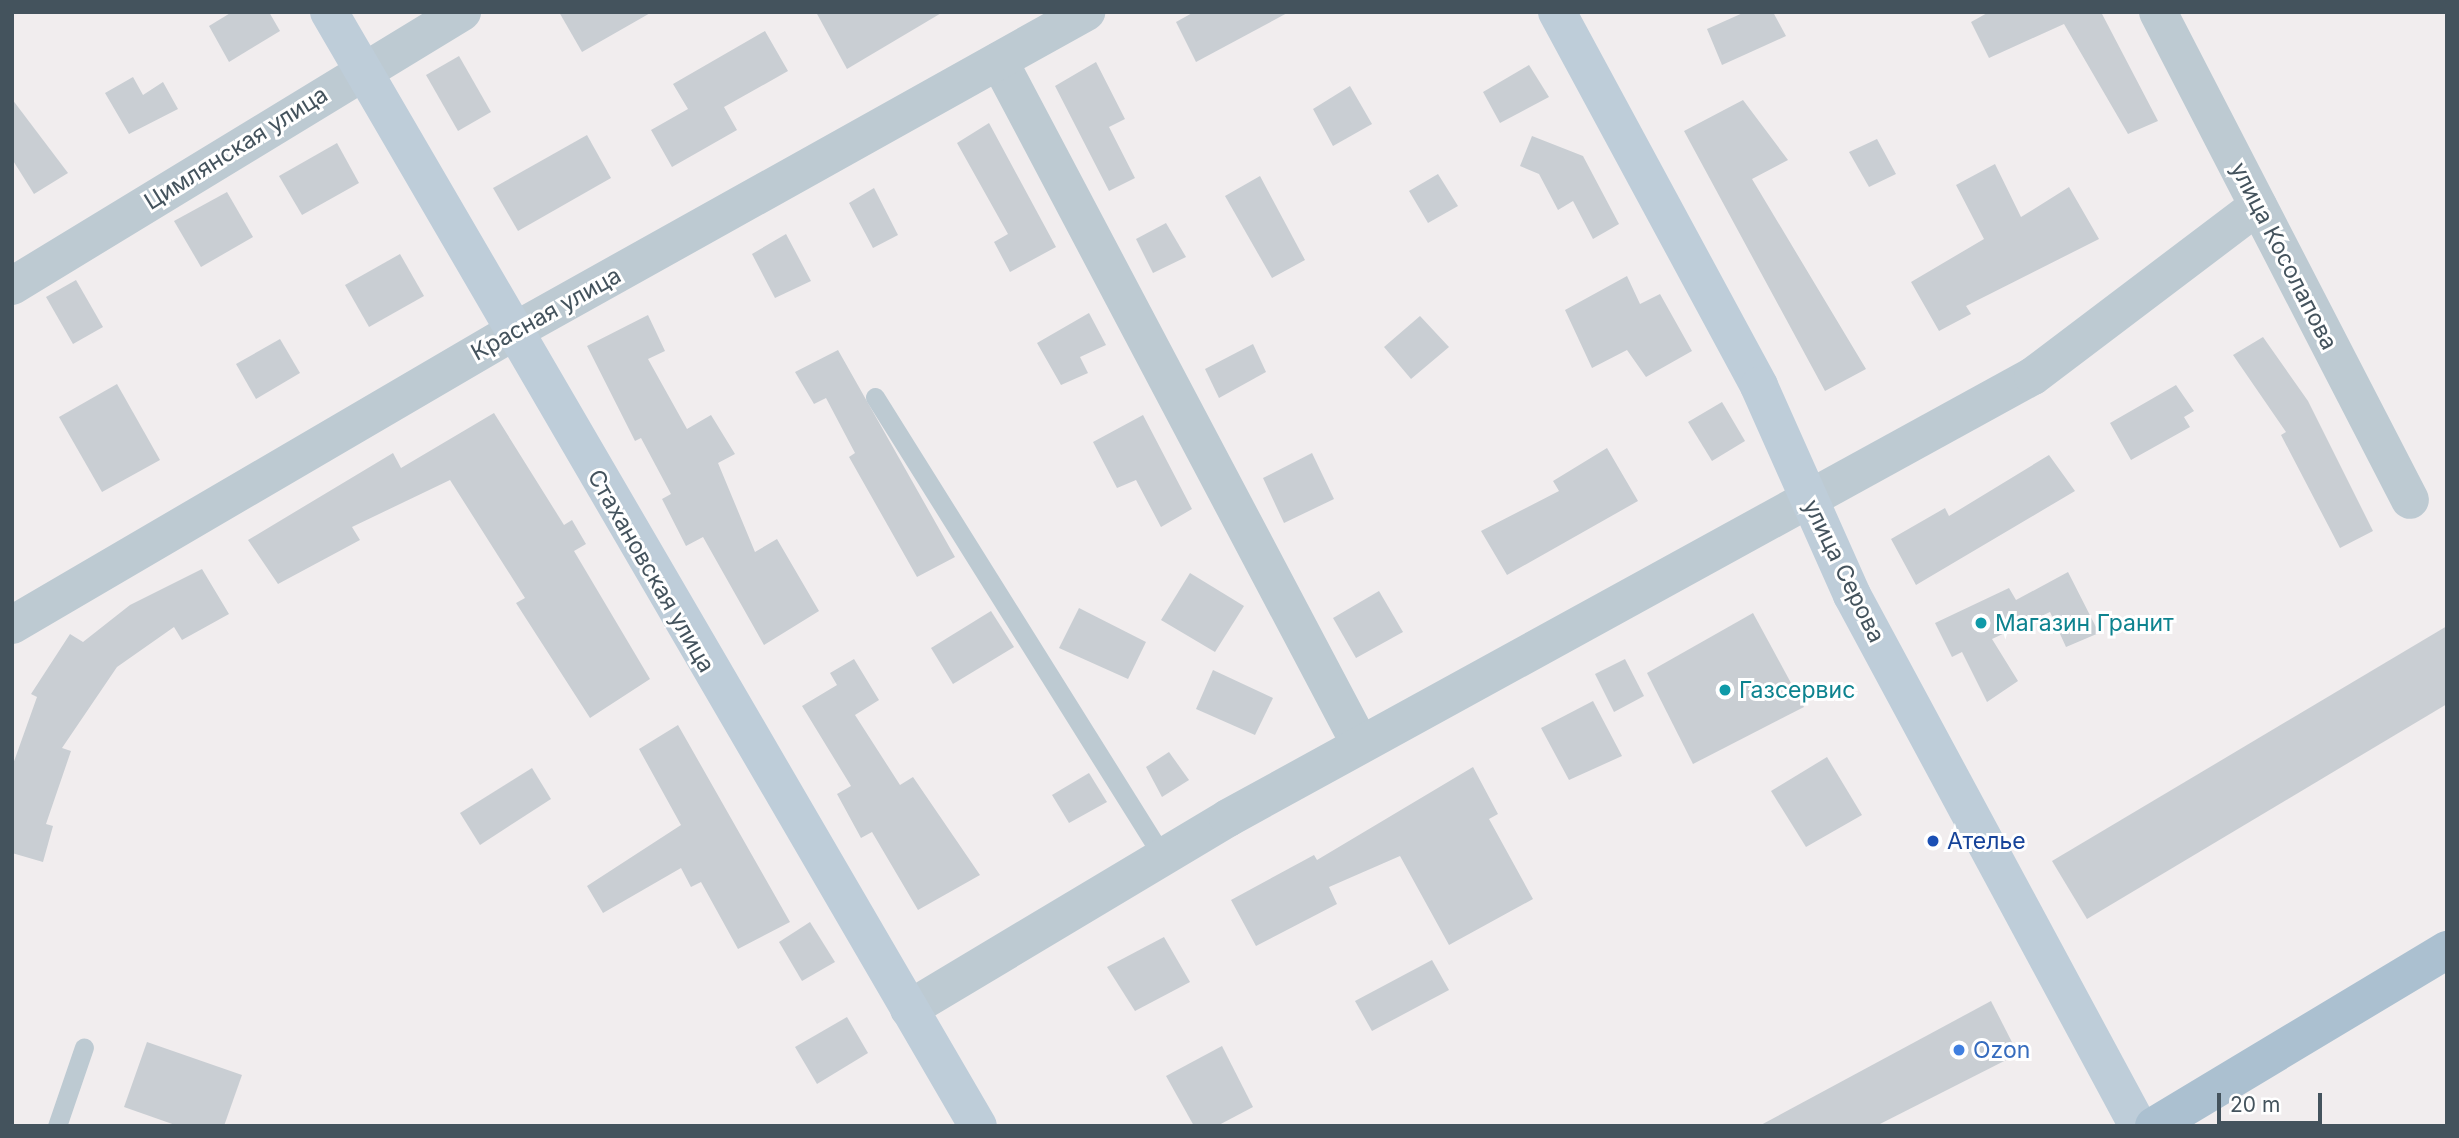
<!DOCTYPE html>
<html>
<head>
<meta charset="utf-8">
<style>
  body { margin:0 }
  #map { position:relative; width:2459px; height:1138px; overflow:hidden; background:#f1edee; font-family:Inter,sans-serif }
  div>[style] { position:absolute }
  .building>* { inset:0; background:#c9ced3 }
  .lane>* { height:19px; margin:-9.5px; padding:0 9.5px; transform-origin:9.5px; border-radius:9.5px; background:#bdcad2 }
  .street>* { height:38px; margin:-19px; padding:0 19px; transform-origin:19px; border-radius:19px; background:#bdcad2 }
  .secondary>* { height:38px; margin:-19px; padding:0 19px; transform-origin:19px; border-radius:19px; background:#becdd9 }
  .primary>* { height:38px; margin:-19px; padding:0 19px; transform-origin:19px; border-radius:19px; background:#abc0d0 }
  .dots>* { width:19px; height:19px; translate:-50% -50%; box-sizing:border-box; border:4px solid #fff; border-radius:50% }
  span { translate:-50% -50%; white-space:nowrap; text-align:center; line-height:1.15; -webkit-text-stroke:6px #fff; paint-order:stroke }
  .street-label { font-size:23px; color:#44535d }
  .culture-label { font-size:23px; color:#0d838f }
  .left { translate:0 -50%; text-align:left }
  .transit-label { font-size:23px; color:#164399 }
  .shop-label { font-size:23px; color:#366cbe }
  .frame { position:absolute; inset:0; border:14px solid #44535d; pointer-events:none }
  .scale { position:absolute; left:2217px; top:1093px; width:105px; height:32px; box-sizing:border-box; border:4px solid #44535d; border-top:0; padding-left:9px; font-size:21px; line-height:24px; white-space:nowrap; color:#44535d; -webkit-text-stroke:5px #fff; paint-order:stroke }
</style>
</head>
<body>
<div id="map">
  <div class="building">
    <i style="clip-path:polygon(232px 12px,269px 12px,280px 31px,229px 62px,209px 26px)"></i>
    <i style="clip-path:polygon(559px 12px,652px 12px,582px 52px)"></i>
    <i style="clip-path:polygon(816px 12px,943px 12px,847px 69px)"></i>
    <i style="clip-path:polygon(1194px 12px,1289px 12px,1196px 62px,1176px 22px)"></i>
    <i style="clip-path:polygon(1745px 12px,1773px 12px,1786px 36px,1722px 65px,1707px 29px)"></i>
    <i style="clip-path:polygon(1989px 12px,2101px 12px,2158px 121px,2128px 134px,2064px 24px,1989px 58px,1971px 22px)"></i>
    <i style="clip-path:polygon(765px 31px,788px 71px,724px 107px,737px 130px,672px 167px,651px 130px,688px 109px,673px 84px)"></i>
    <i style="clip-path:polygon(459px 56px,491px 112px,458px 131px,426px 75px)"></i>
    <i style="clip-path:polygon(1096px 62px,1125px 119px,1109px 127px,1135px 178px,1109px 191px,1055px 86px)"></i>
    <i style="clip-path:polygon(1529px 65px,1549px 97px,1500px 123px,1483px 92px)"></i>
    <i style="clip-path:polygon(133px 77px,143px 95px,163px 82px,178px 109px,129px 134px,105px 93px)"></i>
    <i style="clip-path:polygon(1350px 86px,1372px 124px,1333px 146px,1313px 109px)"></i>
    <i style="clip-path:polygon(12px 99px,68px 173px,34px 194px,12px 159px)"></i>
    <i style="clip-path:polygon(1743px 100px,1788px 160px,1752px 179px,1866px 369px,1825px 391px,1684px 131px)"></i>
    <i style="clip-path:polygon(989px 123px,1056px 247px,1010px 272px,994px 242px,1008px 234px,957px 143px)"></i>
    <i style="clip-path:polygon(587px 135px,611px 178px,518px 231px,493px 188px)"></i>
    <i style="clip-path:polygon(1532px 136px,1583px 156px,1619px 224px,1593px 239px,1573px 201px,1558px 210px,1539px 174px,1520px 166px)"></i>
    <i style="clip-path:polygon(1877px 139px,1896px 174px,1869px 187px,1849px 152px)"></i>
    <i style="clip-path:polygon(337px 143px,359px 183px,302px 215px,279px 176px)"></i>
    <i style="clip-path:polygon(1995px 164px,2021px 217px,2069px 187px,2099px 239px,1966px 306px,1971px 314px,1939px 331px,1911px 282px,1984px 239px,1956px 185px)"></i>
    <i style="clip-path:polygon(1438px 174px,1458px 206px,1428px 223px,1409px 191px)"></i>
    <i style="clip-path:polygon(1260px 176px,1305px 260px,1272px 278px,1225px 196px)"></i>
    <i style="clip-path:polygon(874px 188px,898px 235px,873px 248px,849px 203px)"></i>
    <i style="clip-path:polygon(227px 192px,253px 237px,201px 267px,174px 221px)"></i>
    <i style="clip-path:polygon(1166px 223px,1186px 257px,1153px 273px,1136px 239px)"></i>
    <i style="clip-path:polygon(786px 234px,811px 281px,775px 298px,752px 254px)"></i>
    <i style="clip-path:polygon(400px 254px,424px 296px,369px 327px,345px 285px)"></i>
    <i style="clip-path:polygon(1627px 276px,1640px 304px,1660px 294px,1692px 351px,1646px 377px,1627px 350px,1592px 368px,1565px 310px)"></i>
    <i style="clip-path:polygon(76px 280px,103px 327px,73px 344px,46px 297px)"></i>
    <i style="clip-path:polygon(1089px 313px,1106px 345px,1080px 357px,1088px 373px,1061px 385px,1037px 343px)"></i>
    <i style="clip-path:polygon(648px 315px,665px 351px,648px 359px,687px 429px,711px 415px,735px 454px,718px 463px,755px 552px,777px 539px,819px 611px,764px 645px,703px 537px,686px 546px,662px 499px,671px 494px,641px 438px,635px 441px,587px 346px)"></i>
    <i style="clip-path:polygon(1420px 316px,1449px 347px,1411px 379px,1384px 347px)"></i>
    <i style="clip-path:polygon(2263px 337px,2308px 401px,2373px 531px,2340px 548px,2281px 435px,2286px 432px,2233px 355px)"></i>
    <i style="clip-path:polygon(280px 339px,300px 373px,256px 399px,236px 364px)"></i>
    <i style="clip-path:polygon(1253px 344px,1266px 372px,1219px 398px,1205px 369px)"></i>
    <i style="clip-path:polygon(838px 350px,955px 557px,917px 577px,849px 457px,855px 453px,826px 398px,814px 404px,795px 372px)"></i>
    <i style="clip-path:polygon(117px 384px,160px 460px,102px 492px,59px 417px)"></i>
    <i style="clip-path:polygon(2176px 385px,2194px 411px,2184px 417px,2190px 427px,2131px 460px,2110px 423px)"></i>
    <i style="clip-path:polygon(1722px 402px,1745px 441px,1712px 461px,1688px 422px)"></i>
    <i style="clip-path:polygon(494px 413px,564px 525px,572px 520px,586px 544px,574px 551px,650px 679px,590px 718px,516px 603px,525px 598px,450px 480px,352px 527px,360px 540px,278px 584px,248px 540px,393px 453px,401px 468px)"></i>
    <i style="clip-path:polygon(1143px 415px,1192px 509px,1161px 527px,1136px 480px,1117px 488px,1093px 442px)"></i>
    <i style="clip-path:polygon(1607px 448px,1638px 501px,1507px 575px,1481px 531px,1559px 491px,1553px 481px)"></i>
    <i style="clip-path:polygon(1312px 453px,1334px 499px,1284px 523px,1263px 478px)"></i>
    <i style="clip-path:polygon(2049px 455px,2075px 491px,1916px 585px,1891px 539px,1945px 508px,1949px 516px)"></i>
    <i style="clip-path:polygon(202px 569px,229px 614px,182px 640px,174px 627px,117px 667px,62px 748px,71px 751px,46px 824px,53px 826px,43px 862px,12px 853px,12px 767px,37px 697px,31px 694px,70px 634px,83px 642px,130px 605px)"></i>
    <i style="clip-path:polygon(2068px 572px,2099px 633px,2066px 647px,2050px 612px,1992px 639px,2018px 681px,1987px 702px,1962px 652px,1952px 657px,1935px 623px,2009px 588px,2016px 600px)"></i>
    <i style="clip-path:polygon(1190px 573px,1244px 606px,1215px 652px,1161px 620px)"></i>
    <i style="clip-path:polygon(1379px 591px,1403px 632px,1356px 658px,1333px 618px)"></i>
    <i style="clip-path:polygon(1079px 608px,1146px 642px,1128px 679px,1059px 648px)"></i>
    <i style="clip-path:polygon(991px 611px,1014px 647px,953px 684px,931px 648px)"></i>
    <i style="clip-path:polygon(1753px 613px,1804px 707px,1693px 764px,1647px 673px)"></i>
    <i style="clip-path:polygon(2447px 626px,2447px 704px,2087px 919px,2052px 861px)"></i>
    <i style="clip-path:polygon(854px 659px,879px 700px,855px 715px,900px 785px,913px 777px,980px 875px,918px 910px,872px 832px,861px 838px,837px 794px,851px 786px,802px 706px,837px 685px,830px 673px)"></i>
    <i style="clip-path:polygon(1625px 659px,1644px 696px,1614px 712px,1595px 674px)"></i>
    <i style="clip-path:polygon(1213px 670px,1273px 698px,1255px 735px,1196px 709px)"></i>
    <i style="clip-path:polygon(1593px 701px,1622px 756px,1569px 780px,1541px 728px)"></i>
    <i style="clip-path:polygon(678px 725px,790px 922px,738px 949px,701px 882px,691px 887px,681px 868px,603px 913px,587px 886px,681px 825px,639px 749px)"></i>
    <i style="clip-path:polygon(1169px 752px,1189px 780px,1162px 797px,1146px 767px)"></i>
    <i style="clip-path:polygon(1827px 757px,1862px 815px,1806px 847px,1771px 791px)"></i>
    <i style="clip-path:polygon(1473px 767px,1498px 814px,1489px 819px,1533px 899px,1449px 945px,1400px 856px,1329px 887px,1337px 904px,1256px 946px,1231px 900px,1314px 855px,1317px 860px)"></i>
    <i style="clip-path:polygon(532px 768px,551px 799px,480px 845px,460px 813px)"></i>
    <i style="clip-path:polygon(1089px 773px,1107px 802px,1069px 823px,1052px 795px)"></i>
    <i style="clip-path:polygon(810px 922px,835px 962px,802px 981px,779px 942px)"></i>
    <i style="clip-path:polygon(1164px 937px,1190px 982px,1135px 1011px,1107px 967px)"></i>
    <i style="clip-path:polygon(1432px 960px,1449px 990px,1372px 1031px,1355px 1001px)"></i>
    <i style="clip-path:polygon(1991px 1001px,2018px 1054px,1876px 1126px,1759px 1126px)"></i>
    <i style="clip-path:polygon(847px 1017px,868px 1053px,817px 1084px,795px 1047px)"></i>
    <i style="clip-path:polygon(147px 1042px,242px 1075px,224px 1126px,178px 1126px,124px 1107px)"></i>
    <i style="clip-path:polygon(1222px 1046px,1253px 1107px,1217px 1126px,1194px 1126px,1166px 1076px)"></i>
  </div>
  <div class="lane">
    <i style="left:875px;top:397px;width:543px;rotate:57.95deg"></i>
    <i style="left:57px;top:1126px;width:83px;rotate:-71.1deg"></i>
  </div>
  <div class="street">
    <i style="left:2158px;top:12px;width:549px;rotate:62.69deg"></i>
    <i style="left:999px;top:61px;width:773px;rotate:62.14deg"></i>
    <i style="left:12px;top:286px;width:527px;rotate:-31.34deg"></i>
    <i style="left:12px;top:625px;width:578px;rotate:-30.33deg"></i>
    <i style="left:511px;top:333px;width:659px;rotate:-29.17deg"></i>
    <i style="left:909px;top:1009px;width:372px;rotate:-30.9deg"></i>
    <i style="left:1228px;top:818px;width:918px;rotate:-28.77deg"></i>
    <i style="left:2033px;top:376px;width:282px;rotate:-37.1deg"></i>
  </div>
  <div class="secondary">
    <i style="left:329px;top:12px;width:1289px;rotate:59.78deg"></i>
    <i style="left:1557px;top:12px;width:425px;rotate:61.6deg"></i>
    <i style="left:1759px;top:386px;width:229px;rotate:66deg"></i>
    <i style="left:1852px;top:595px;width:603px;rotate:61.69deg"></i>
  </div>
  <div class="primary">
    <i style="left:2154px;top:1126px;width:342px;rotate:-31deg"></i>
  </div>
  <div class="dots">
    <i style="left:1981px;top:623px;background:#0f9aa8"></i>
    <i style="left:1725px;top:690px;background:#0f9aa8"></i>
    <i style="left:1933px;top:841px;background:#1a4fb4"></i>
    <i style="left:1959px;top:1050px;background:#3f7fe0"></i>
  </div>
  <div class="street-label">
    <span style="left:236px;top:148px;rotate:-32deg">Цимлянская улица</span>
    <span style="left:2284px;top:256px;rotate:63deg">улица Косолапова</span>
    <span style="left:546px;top:314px;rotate:-29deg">Красная улица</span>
    <span style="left:651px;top:571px;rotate:60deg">Стахановская улица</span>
    <span style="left:1844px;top:571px;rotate:64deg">улица Серова</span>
  </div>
  <div class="culture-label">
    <span class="left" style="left:1995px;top:623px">Магазин Гранит</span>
    <span class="left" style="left:1739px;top:690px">Газсервис</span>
  </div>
  <div class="transit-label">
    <span class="left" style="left:1947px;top:841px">Ателье</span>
  </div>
  <div class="shop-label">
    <span class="left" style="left:1973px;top:1050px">Ozon</span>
  </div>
  <div class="frame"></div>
  <div class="scale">20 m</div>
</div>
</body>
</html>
